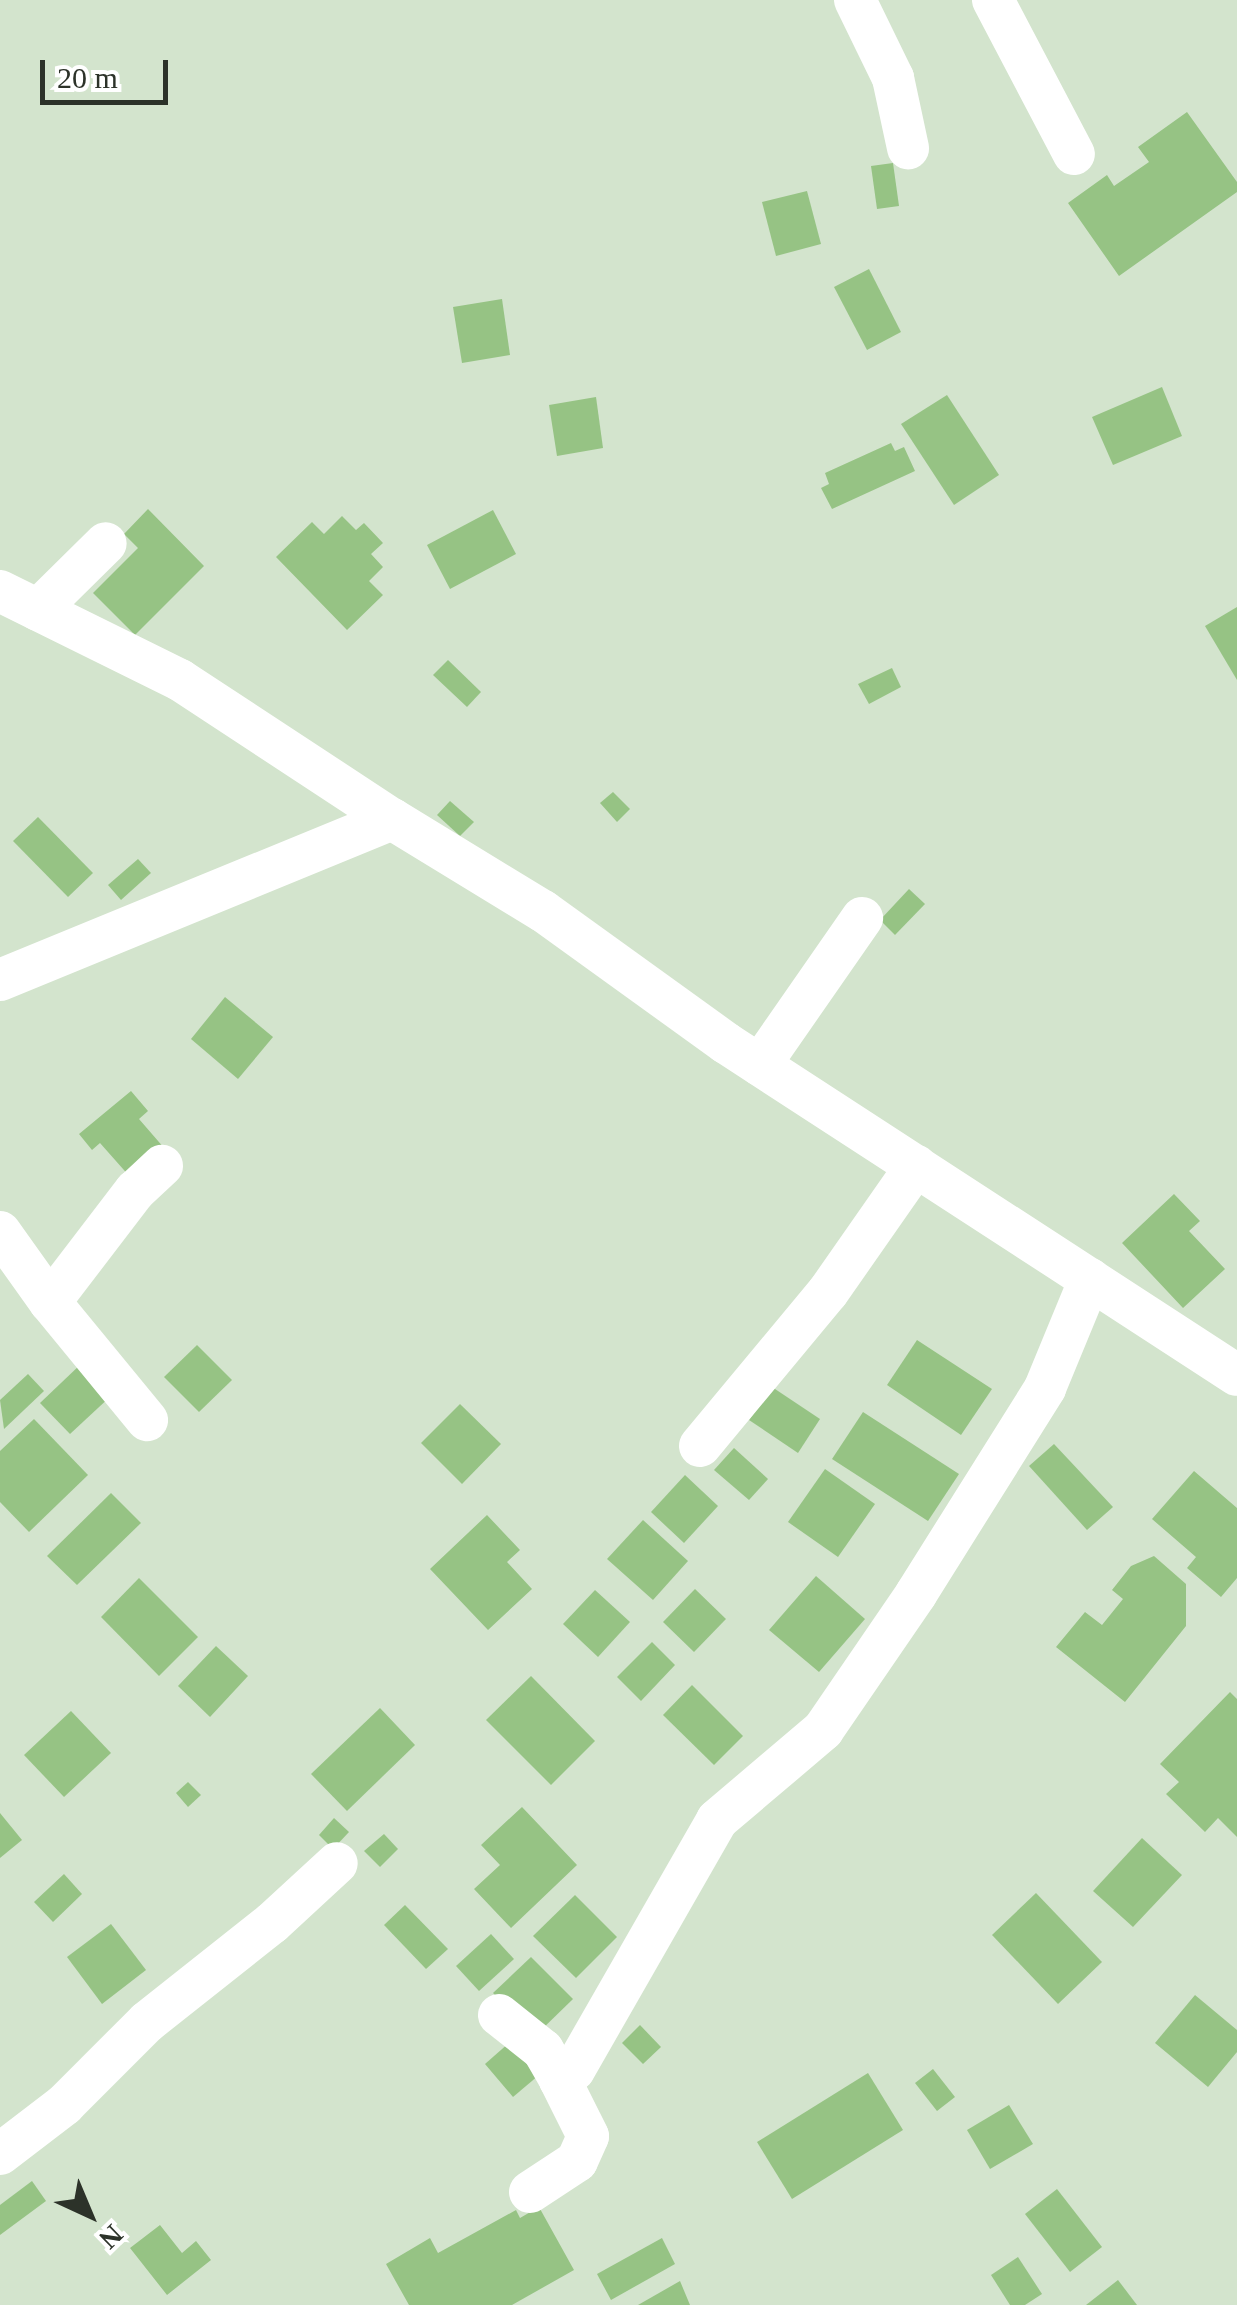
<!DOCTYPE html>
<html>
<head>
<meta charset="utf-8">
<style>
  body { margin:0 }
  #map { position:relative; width:1237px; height:2305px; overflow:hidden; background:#d3e4cd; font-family:"Times New Roman",serif }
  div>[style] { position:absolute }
  .building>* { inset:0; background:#96c384 }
  .minor>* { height:42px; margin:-21px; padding:0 21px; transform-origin:21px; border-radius:21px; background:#fff }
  span { translate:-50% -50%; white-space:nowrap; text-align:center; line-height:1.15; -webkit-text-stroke:10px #fff; paint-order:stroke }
  .north { position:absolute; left:40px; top:2165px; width:100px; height:100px; -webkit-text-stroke:8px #fff; paint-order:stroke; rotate:136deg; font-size:28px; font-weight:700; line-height:40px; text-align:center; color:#2c3229 }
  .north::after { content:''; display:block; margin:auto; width:35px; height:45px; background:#2c3229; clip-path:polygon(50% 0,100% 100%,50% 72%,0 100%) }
  .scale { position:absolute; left:40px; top:60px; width:128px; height:45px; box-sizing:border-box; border:5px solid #2c3229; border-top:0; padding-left:12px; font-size:30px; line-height:35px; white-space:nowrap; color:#2c3229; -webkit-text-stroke:8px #fff; paint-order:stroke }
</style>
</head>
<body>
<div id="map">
  <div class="building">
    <i style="clip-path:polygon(1187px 112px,1237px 182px,1237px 192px,1119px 276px,1068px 203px,1107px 175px,1114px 186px,1149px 162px,1138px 147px)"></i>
    <i style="clip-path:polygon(893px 163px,899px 206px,877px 209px,871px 166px)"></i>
    <i style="clip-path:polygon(807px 191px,821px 244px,776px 256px,762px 202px)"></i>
    <i style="clip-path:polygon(869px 269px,901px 332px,867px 350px,834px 287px)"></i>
    <i style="clip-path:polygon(502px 299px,510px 355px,462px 363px,453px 307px)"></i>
    <i style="clip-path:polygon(1162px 387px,1182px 436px,1113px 465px,1092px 417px)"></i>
    <i style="clip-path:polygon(947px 395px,999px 475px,954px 505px,901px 424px)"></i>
    <i style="clip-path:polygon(596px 397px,603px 448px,557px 456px,549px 405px)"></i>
    <i style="clip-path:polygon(891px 443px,895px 451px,904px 447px,915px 471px,832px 509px,821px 488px,829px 484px,825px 473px)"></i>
    <i style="clip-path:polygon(148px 509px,204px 566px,135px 635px,93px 593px,138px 548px,124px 534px)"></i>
    <i style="clip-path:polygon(493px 510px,516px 554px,450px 589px,427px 545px)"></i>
    <i style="clip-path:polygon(342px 516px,356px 530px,364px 523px,383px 543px,371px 554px,383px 567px,369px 581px,383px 595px,347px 630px,276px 557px,312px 522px,324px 534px)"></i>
    <i style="clip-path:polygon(1237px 607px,1237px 680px,1205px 626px)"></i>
    <i style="clip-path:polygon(448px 660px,481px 692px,467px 707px,433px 675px)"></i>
    <i style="clip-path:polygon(892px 668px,901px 687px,869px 704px,858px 684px)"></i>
    <i style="clip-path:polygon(613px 792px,630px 809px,617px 822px,600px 803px)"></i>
    <i style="clip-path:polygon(450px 801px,474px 822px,460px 836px,437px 815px)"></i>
    <i style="clip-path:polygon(38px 817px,93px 873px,68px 897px,13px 841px)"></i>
    <i style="clip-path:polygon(138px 859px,151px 873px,121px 900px,108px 885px)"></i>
    <i style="clip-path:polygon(909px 889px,925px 904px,895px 935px,880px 920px)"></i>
    <i style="clip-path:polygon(225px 997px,273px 1037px,238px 1079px,191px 1039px)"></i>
    <i style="clip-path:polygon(131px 1091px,148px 1111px,139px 1119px,165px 1149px,131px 1178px,100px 1143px,92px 1150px,79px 1134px)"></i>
    <i style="clip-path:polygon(1174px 1194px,1200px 1221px,1189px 1231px,1225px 1269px,1183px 1308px,1122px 1243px)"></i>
    <i style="clip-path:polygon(917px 1340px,992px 1389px,961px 1435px,887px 1385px)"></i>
    <i style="clip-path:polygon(197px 1345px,232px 1380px,199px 1412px,164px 1377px)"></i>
    <i style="clip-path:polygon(82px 1363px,112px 1395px,70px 1434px,40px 1403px)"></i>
    <i style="clip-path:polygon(28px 1374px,44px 1391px,4px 1429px,0 1400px)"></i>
    <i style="clip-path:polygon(772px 1387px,820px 1419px,798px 1453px,749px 1420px)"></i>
    <i style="clip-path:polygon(460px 1404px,501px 1444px,462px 1484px,421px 1443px)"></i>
    <i style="clip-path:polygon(863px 1412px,959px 1474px,928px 1521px,832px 1459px)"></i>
    <i style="clip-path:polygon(34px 1419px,88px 1475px,29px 1532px,0 1502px,0 1451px)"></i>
    <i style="clip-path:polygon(1054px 1444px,1113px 1507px,1087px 1530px,1029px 1466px)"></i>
    <i style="clip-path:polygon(734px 1448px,768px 1479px,749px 1500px,714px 1470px)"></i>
    <i style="clip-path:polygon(825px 1469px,875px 1504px,838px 1557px,788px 1522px)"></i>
    <i style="clip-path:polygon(1194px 1471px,1237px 1508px,1237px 1578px,1221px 1597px,1187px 1568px,1196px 1557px,1152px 1519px)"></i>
    <i style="clip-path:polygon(685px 1475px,718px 1506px,684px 1543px,651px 1512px)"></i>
    <i style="clip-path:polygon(111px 1493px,141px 1523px,77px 1585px,47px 1556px)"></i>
    <i style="clip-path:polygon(487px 1515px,520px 1550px,507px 1562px,532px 1589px,488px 1630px,430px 1569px)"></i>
    <i style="clip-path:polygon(643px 1520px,688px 1561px,653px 1600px,607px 1559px)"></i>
    <i style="clip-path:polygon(1154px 1556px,1186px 1584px,1186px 1626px,1125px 1702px,1056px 1647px,1085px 1612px,1102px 1625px,1123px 1599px,1112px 1590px,1131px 1566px)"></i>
    <i style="clip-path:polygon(816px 1576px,865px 1619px,819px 1672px,769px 1630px)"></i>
    <i style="clip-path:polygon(139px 1578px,198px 1637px,159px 1676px,101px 1617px)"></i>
    <i style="clip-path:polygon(695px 1589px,726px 1619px,694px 1652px,663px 1622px)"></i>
    <i style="clip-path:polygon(595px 1590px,630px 1622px,598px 1657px,563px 1624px)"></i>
    <i style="clip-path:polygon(652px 1642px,675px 1665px,641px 1701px,617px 1677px)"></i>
    <i style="clip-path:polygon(216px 1646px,248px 1676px,210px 1717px,178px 1686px)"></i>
    <i style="clip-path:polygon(531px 1676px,595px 1741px,551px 1785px,486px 1720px)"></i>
    <i style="clip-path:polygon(692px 1685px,743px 1736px,714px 1765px,663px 1715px)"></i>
    <i style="clip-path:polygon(1230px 1692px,1237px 1699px,1237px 1837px,1218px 1818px,1205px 1832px,1166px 1794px,1179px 1782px,1160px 1764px)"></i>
    <i style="clip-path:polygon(380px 1708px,415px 1745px,347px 1811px,311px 1774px)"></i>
    <i style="clip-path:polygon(71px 1711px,111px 1753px,64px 1797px,24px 1755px)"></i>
    <i style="clip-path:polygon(188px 1782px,201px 1795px,188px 1807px,176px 1793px)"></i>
    <i style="clip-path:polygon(522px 1807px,577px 1865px,511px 1928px,474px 1889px,500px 1865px,481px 1845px)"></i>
    <i style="clip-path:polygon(0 1813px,22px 1840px,0 1858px)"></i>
    <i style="clip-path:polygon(334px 1818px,349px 1832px,333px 1849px,319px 1835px)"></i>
    <i style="clip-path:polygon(384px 1834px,398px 1849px,380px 1867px,364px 1851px)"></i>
    <i style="clip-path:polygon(1142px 1838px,1182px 1875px,1133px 1927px,1093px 1891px)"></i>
    <i style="clip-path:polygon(64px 1874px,82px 1894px,53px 1922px,34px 1902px)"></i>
    <i style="clip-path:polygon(1036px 1893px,1102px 1962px,1058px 2004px,992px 1935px)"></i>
    <i style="clip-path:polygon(575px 1895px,617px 1937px,576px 1978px,533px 1936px)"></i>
    <i style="clip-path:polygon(405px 1905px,448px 1949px,426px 1969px,384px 1925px)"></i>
    <i style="clip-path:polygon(111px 1924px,146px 1970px,102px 2004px,67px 1957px)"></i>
    <i style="clip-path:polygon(491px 1934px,514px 1959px,479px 1991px,456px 1966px)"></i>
    <i style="clip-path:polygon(531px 1957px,573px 1999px,535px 2036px,493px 1993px)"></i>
    <i style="clip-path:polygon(1195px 1995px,1237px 2030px,1237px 2052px,1208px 2087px,1155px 2043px)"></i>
    <i style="clip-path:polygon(640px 2025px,661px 2047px,643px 2064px,622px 2043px)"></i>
    <i style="clip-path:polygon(510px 2042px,539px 2075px,513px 2097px,485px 2064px)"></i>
    <i style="clip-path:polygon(933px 2069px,955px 2097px,937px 2111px,915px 2083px)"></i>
    <i style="clip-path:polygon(868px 2073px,903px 2130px,792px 2199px,757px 2142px)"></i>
    <i style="clip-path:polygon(1009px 2105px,1033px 2144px,990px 2169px,967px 2130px)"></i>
    <i style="clip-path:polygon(32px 2181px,46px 2201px,0 2235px,0 2205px)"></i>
    <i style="clip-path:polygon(1057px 2189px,1102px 2247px,1070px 2272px,1025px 2214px)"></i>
    <i style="clip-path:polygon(539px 2207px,574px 2270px,512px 2305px,409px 2305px,386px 2264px,430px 2238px,438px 2253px,516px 2210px,520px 2218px)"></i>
    <i style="clip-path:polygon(160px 2225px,182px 2253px,196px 2241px,211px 2260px,167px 2295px,130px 2248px)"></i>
    <i style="clip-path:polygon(662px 2238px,675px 2264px,611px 2300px,597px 2274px)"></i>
    <i style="clip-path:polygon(1018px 2257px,1042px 2294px,1025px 2305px,1010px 2305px,991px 2275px)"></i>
    <i style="clip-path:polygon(1118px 2280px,1137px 2305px,1086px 2305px)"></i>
    <i style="clip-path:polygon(680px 2281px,690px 2305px,638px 2305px)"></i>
  </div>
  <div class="minor">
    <i style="left:855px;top:0;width:87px;rotate:64deg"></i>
    <i style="left:893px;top:78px;width:72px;rotate:77.9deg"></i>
    <i style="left:993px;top:0;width:174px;rotate:62.3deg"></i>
    <i style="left:0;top:591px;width:201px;rotate:26.3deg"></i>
    <i style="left:180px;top:680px;width:254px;rotate:33.3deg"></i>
    <i style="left:392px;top:819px;width:177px;rotate:31.4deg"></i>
    <i style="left:543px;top:911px;width:226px;rotate:35.8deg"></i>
    <i style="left:726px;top:1043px;width:609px;rotate:33.01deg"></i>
    <i style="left:38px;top:610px;width:95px;rotate:-44.6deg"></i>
    <i style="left:0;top:980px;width:424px;rotate:-22.3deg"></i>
    <i style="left:760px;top:1065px;width:179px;rotate:-55.2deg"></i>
    <i style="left:0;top:1232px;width:86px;rotate:54.5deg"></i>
    <i style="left:50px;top:1302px;width:153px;rotate:50.6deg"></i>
    <i style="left:50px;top:1302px;width:140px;rotate:-52.6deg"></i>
    <i style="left:135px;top:1191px;width:37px;rotate:-43deg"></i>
    <i style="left:700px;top:1446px;width:200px;rotate:-50.3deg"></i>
    <i style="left:828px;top:1292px;width:154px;rotate:-55.1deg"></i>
    <i style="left:499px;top:2015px;width:56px;rotate:38.5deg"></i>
    <i style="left:543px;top:2050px;width:34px;rotate:60deg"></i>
    <i style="left:560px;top:2080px;width:17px;rotate:-36deg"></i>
    <i style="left:574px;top:2070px;width:288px;rotate:-60.2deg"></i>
    <i style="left:717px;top:1820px;width:139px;rotate:-40.3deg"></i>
    <i style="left:823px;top:1730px;width:165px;rotate:-55.6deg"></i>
    <i style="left:916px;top:1594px;width:243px;rotate:-57.9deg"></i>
    <i style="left:1045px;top:1388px;width:118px;rotate:-67.6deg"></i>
    <i style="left:0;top:2154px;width:81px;rotate:-37.4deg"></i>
    <i style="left:64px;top:2105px;width:117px;rotate:-45deg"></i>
    <i style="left:147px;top:2022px;width:159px;rotate:-38.4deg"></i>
    <i style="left:272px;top:1923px;width:88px;rotate:-42.7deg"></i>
    <i style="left:530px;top:2192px;width:56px;rotate:-33.4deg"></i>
    <i style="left:577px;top:2161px;width:27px;rotate:-66deg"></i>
    <i style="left:588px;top:2136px;width:63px;rotate:-116.6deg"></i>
  </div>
  <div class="north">N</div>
  <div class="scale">20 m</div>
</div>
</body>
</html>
